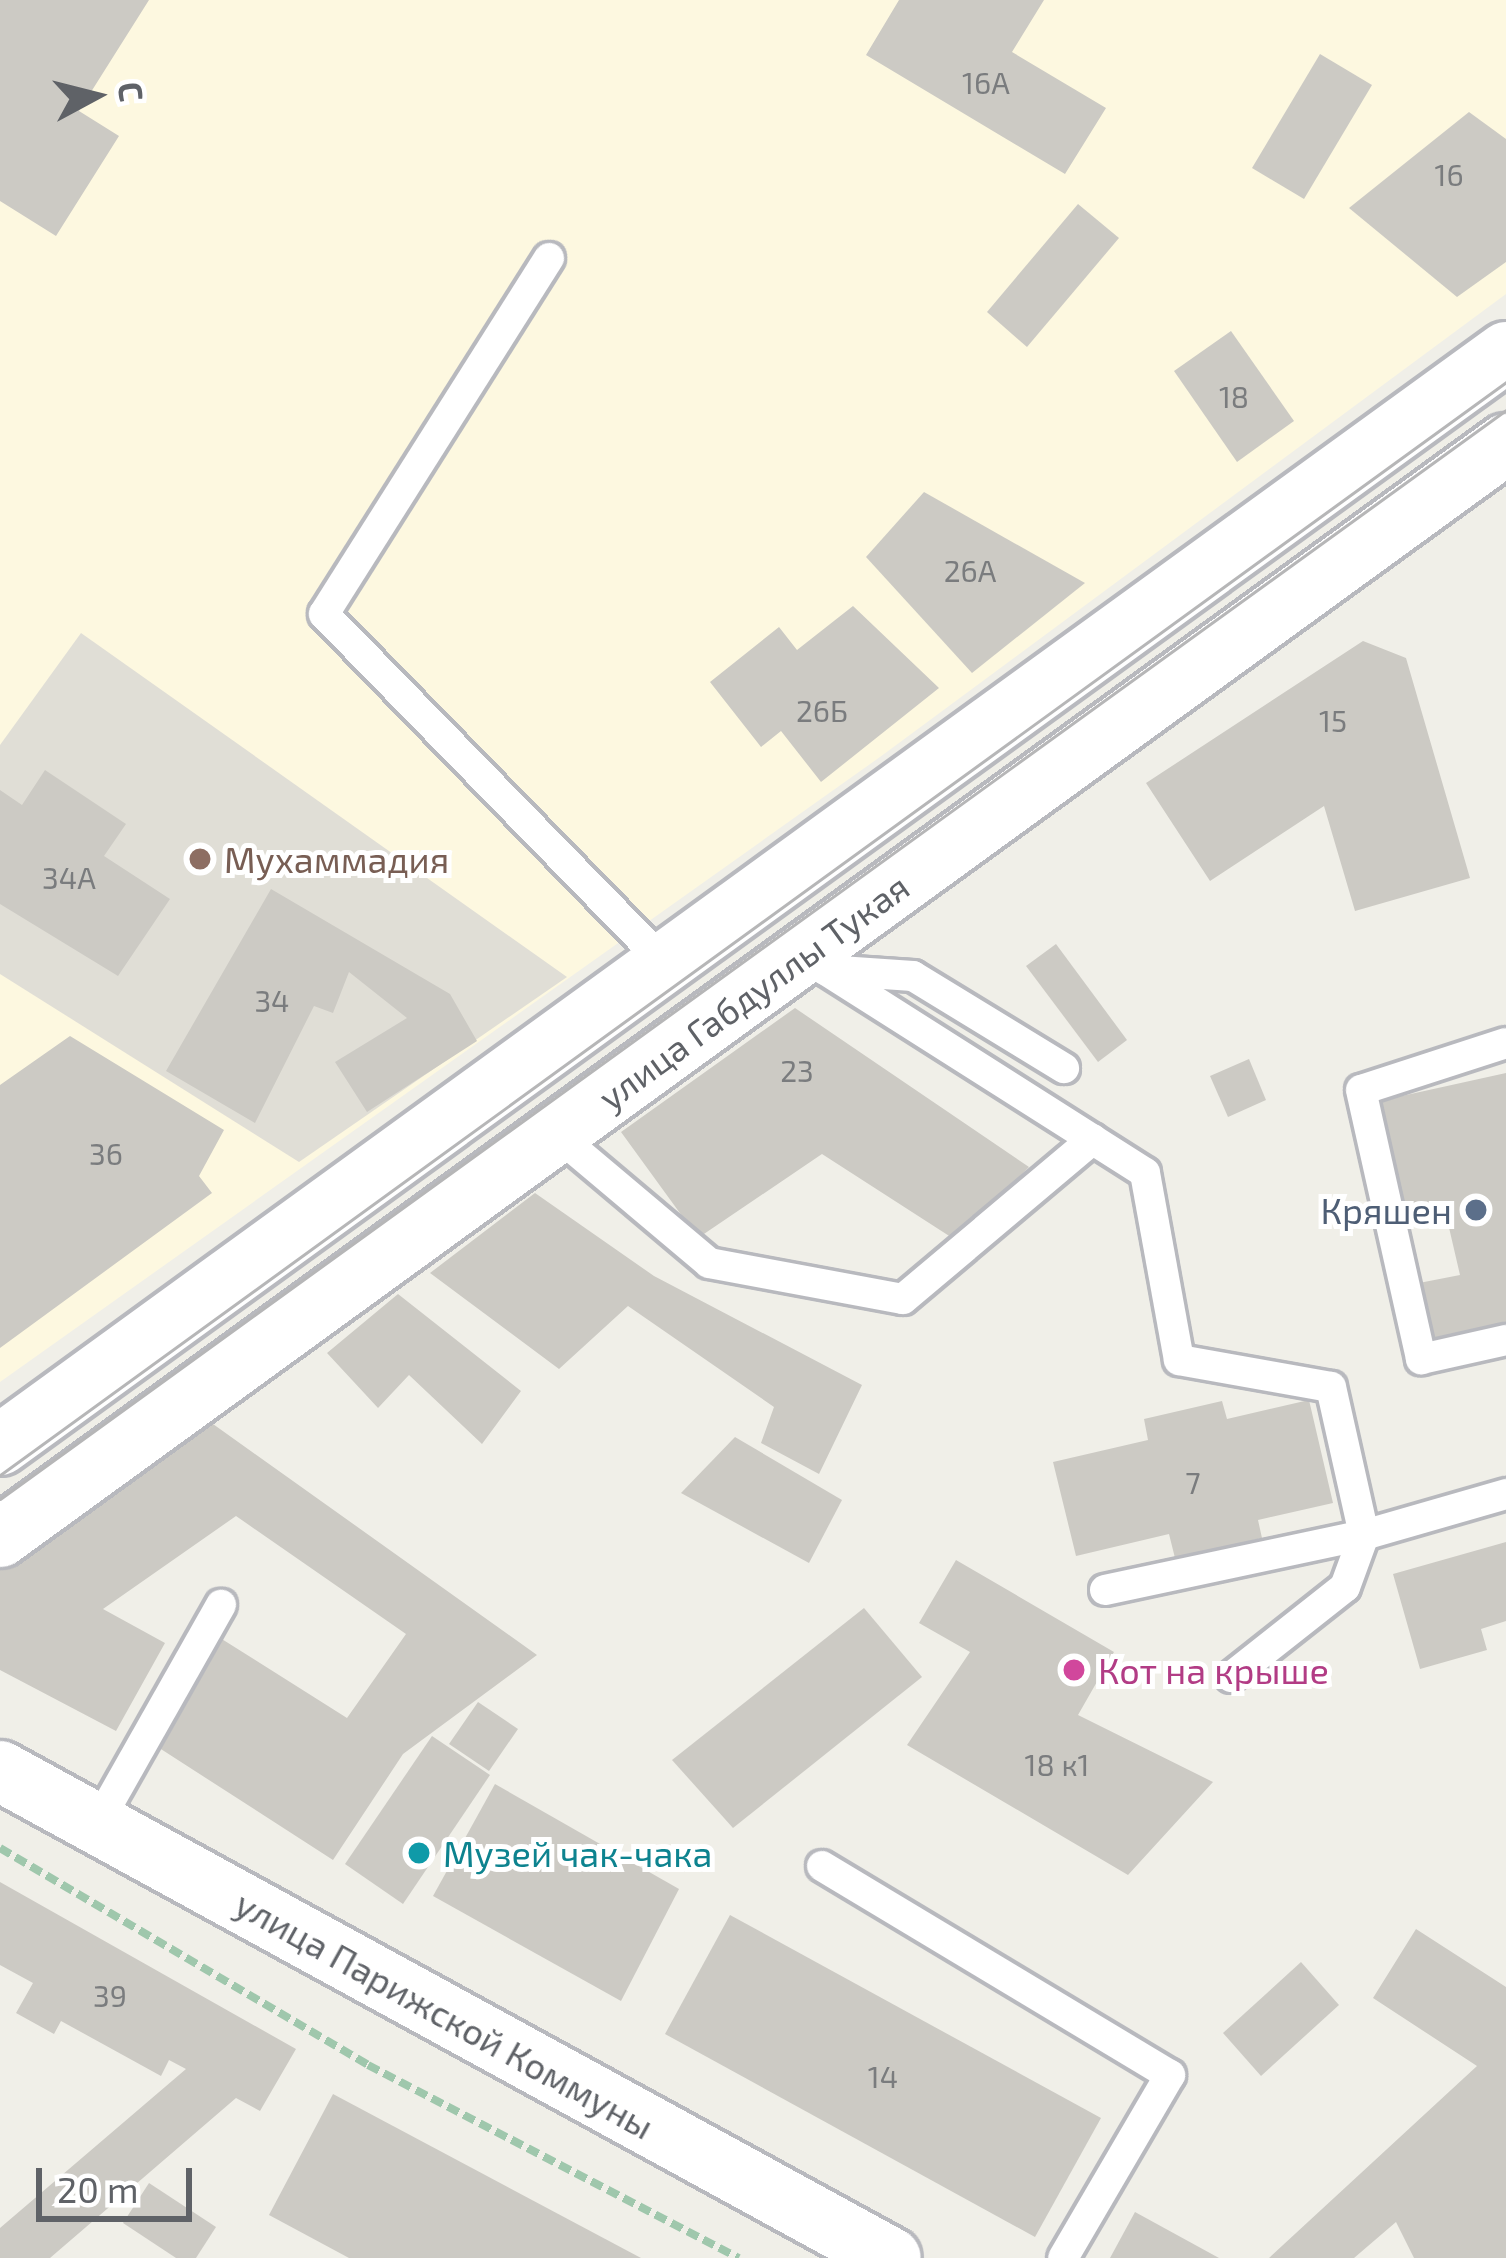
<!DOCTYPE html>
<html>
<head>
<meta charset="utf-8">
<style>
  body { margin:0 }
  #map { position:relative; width:1506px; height:2258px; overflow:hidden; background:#f0efe8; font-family:"Exo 2",sans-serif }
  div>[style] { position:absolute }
  .commercial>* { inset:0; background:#fdf8e0 }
  .education>* { inset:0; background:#e0ded6 }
  .building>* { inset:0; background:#cccac4 }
  .path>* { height:8px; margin-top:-4px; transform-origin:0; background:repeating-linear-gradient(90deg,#9fc7ac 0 12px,transparent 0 18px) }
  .roads { filter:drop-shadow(3px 0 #b8b9be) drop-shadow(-3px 0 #b8b9be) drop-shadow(0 3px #b8b9be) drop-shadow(0 -3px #b8b9be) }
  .lane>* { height:30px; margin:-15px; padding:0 15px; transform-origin:15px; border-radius:15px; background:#fff }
  .street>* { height:60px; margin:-30px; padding:0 30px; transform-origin:30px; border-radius:30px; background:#fff }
  .tram>* { height:3px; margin:-1.5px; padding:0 1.5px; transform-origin:1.5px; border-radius:1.5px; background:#b6b6b7 }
  .dots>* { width:33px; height:33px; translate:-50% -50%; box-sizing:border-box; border:6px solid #fff; border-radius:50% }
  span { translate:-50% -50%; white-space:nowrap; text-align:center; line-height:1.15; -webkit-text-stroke:10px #fff; paint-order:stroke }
  .number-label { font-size:30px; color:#7a7c7e }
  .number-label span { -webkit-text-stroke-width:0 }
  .education-label { font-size:36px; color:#785e54 }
  .left { translate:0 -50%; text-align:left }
  .street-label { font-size:36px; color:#5f6267 }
  .service-label { font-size:36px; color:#4e5e75 }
  .right { translate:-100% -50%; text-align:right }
  .hotel-label { font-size:36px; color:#b23c85 }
  .culture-label { font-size:36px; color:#0d838f }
  .north { position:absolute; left:36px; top:36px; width:120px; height:120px; -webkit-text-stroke:9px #fff; paint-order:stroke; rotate:83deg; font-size:33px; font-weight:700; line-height:48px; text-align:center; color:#5f6267 }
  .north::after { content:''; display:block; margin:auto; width:42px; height:54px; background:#5f6267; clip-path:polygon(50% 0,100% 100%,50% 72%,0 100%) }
  .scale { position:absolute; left:36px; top:2168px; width:156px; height:54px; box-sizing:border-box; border:6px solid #5f6267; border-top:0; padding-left:15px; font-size:36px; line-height:42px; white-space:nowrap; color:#5f6267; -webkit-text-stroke:9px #fff; paint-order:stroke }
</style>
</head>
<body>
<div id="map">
  <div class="commercial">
    <i style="clip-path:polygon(0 0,1506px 0,1506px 294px,880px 757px,0 1382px)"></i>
  </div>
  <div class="education">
    <i style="clip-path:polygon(81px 633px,567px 977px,299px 1162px,0 974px,0 745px)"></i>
  </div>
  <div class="building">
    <i style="clip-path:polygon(0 0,149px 0,79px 111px,119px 136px,56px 236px,0 201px)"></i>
    <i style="clip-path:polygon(899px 0,1044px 0,1012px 52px,1106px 108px,1065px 174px,866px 55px)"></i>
    <i style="clip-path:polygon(1320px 54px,1372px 85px,1304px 199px,1252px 168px)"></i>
    <i style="clip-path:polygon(1469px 112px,1506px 139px,1506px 262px,1457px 297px,1349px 208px)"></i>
    <i style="clip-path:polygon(1078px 204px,1119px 238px,1027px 347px,987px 312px)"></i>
    <i style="clip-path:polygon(1231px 331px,1294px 421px,1237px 462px,1174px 371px)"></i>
    <i style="clip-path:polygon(924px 492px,1085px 583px,972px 673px,866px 557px)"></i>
    <i style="clip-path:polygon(853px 606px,939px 688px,821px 782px,781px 731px,761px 747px,710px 682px,779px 627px,797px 650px)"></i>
    <i style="clip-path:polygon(1363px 641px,1406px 658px,1470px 878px,1355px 911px,1324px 806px,1210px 881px,1146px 783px)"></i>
    <i style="clip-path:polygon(45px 770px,126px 824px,104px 856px,170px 899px,118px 976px,0 904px,0 790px,22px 805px)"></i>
    <i style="clip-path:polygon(271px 889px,450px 994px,477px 1041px,367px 1112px,335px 1062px,407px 1018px,349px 972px,333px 1013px,314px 1006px,255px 1123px,166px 1071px)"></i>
    <i style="clip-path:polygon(1056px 944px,1127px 1040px,1098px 1062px,1026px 966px)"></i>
    <i style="clip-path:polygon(795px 1008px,1029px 1167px,957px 1241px,822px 1154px,698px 1238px,621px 1132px)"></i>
    <i style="clip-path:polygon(70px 1036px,224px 1130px,199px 1176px,212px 1193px,0 1348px,0 1085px)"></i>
    <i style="clip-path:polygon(1249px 1059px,1266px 1100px,1228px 1117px,1210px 1076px)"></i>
    <i style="clip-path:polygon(1506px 1073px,1506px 1328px,1432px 1345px,1419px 1283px,1460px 1275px,1444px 1206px,1404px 1214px,1379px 1101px)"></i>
    <i style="clip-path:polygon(535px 1193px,654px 1276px,862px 1385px,819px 1474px,761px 1443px,774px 1407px,628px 1306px,559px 1369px,430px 1273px)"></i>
    <i style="clip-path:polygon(398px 1294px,521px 1391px,482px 1444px,409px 1375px,378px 1408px,327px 1353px)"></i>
    <i style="clip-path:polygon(1309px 1400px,1333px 1503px,1258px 1520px,1262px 1538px,1175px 1558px,1169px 1534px,1076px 1556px,1053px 1462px,1148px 1440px,1144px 1419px,1222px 1401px,1227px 1419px)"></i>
    <i style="clip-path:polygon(199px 1414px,537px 1655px,403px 1754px,333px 1860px,150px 1742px,217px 1636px,347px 1718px,406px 1634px,236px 1516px,103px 1609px,165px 1643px,116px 1731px,0 1670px,0 1560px)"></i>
    <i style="clip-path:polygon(735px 1437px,842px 1500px,809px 1563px,681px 1493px)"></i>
    <i style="clip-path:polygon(1506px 1542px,1506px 1621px,1481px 1629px,1487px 1650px,1420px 1669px,1393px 1574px)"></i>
    <i style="clip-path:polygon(956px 1560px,1114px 1652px,1078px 1715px,1213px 1782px,1128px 1875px,907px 1745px,970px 1652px,919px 1623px)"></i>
    <i style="clip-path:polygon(864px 1608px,922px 1677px,733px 1828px,672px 1760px)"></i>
    <i style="clip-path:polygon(478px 1702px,518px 1729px,489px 1771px,449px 1744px)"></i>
    <i style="clip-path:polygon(432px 1736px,490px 1775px,403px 1904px,345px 1864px)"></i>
    <i style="clip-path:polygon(495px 1784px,679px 1889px,621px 2001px,433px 1896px)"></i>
    <i style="clip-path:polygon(0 1882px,296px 2049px,260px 2111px,236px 2098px,50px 2258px,0 2258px,0 2228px,186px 2069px,169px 2060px,161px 2076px,61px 2021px,54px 2034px,16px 2013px,33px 1983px,0 1965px)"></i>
    <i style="clip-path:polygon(730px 1915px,1101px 2118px,1035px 2237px,665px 2034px)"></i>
    <i style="clip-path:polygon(1416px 1929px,1506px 1987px,1506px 2258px,1414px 2258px,1396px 2222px,1354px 2258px,1269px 2258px,1477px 2066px,1373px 1998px)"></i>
    <i style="clip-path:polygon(1301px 1962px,1339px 2005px,1261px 2076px,1223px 2033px)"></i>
    <i style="clip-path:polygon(333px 2094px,641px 2258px,349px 2258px,269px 2215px)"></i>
    <i style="clip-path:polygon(149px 2183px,216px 2227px,196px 2258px,176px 2258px,123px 2223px)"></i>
    <i style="clip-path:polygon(1135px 2212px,1219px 2258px,1110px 2258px)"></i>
  </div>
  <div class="path">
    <i style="left:0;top:1848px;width:427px;rotate:30.5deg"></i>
    <i style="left:368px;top:2065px;width:418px;rotate:27.5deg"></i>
  </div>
  <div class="roads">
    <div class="lane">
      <i style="left:549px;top:258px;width:421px;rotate:122.3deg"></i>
      <i style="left:324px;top:614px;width:487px;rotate:45.7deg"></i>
      <i style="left:802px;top:955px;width:406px;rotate:32.4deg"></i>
      <i style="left:1145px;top:1173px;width:190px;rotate:79.7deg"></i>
      <i style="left:1179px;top:1360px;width:154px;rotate:10.1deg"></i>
      <i style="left:1331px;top:1387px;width:152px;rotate:77.4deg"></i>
      <i style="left:1364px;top:1535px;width:148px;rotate:-16.1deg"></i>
      <i style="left:825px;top:970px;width:88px;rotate:3.9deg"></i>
      <i style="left:913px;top:976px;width:177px;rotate:31.4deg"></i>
      <i style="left:1506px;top:1043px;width:152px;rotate:162deg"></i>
      <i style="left:1361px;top:1090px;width:276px;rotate:77.4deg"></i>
      <i style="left:1421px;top:1359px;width:87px;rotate:-12.6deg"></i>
      <i style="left:556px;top:1134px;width:200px;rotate:40.1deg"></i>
      <i style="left:709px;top:1263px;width:197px;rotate:10.5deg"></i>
      <i style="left:903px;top:1299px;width:248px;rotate:-40.1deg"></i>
      <i style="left:1105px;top:1590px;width:265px;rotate:-12deg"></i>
      <i style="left:1231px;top:1677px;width:145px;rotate:-38.3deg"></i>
      <i style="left:1345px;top:1587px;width:55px;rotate:-69.9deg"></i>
      <i style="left:97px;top:1824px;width:252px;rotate:-60.5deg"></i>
      <i style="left:822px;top:1866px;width:406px;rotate:31deg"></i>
      <i style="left:1170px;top:2075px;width:212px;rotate:120.3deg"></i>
    </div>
    <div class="street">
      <i style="left:0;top:1445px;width:1861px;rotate:-35.97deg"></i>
      <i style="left:0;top:1537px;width:1861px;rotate:-35.97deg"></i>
      <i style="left:0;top:1771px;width:1015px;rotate:28.66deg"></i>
    </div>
  </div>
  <div class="tram">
    <i style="left:0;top:1475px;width:1861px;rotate:-35.97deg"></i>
    <i style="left:0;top:1499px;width:1858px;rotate:-35.87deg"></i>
  </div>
  <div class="dots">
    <i style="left:200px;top:859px;background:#8d6e63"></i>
    <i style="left:1476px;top:1210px;background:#5c6f8a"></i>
    <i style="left:1074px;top:1670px;background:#d1479c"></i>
    <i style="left:419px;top:1853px;background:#0f9aa8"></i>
  </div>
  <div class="number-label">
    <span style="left:986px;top:82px">16А</span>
    <span style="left:1449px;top:174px">16</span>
    <span style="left:1234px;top:396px">18</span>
    <span style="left:970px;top:570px">26А</span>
    <span style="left:822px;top:710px">26Б</span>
    <span style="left:1333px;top:720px">15</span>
    <span style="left:69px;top:877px">34А</span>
    <span style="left:272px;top:1000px">34</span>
    <span style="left:797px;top:1070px">23</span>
    <span style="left:106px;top:1153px">36</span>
    <span style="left:1193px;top:1482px">7</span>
    <span style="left:1057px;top:1764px">18 к1</span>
    <span style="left:110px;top:1995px">39</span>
    <span style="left:883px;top:2076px">14</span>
  </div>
  <div class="education-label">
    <span class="left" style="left:224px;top:859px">Мухаммадия</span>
  </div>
  <div class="street-label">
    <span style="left:753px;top:991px;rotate:-36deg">улица Габдуллы Тукая</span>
    <span style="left:445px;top:2014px;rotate:29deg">улица Парижской Коммуны</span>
  </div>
  <div class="service-label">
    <span class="right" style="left:1452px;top:1210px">Кряшен</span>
  </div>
  <div class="hotel-label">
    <span class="left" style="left:1098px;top:1670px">Кот на крыше</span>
  </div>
  <div class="culture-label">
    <span class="left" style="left:443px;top:1853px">Музей чак-чака</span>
  </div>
  <div class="north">С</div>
  <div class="scale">20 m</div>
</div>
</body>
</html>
